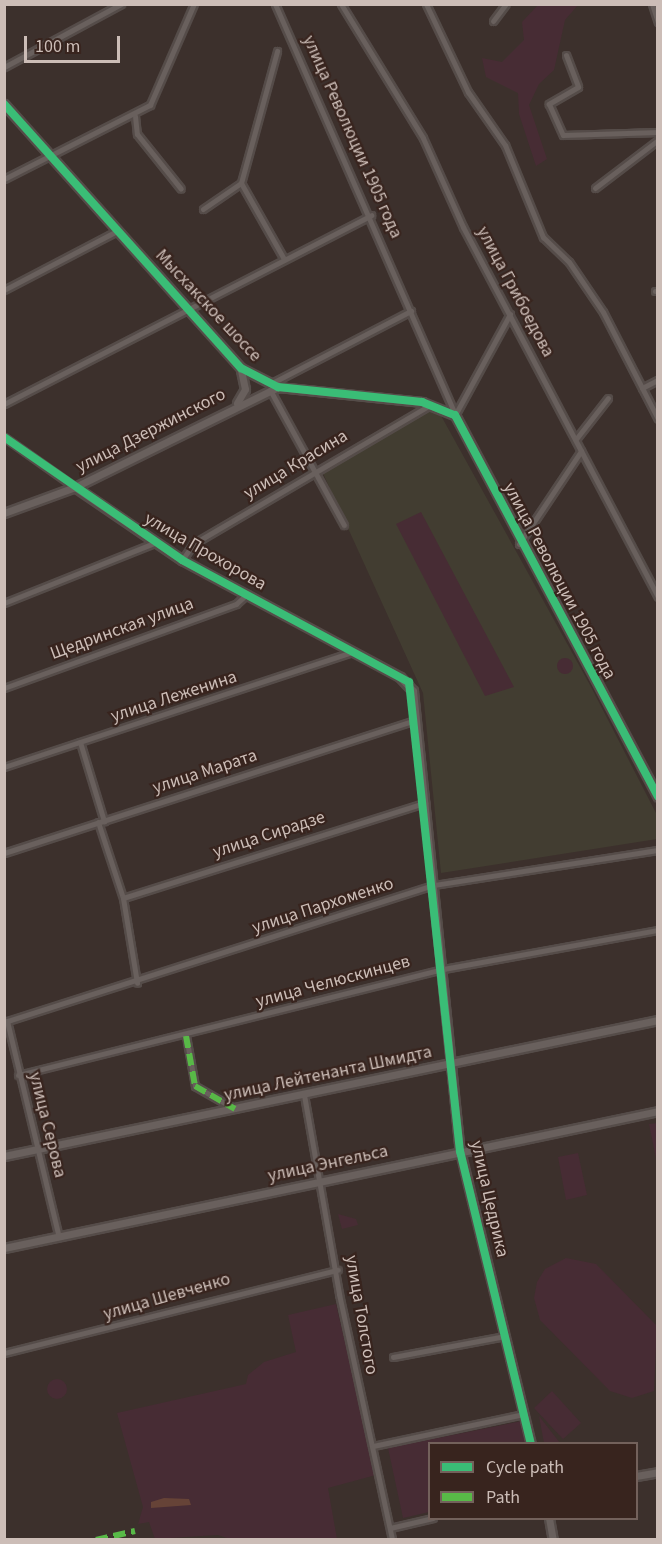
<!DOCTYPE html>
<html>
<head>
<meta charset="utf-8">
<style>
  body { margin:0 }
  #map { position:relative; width:662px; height:1544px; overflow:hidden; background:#3c302c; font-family:"Source Sans 3",sans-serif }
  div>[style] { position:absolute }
  .medical>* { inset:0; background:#423d31 }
  .green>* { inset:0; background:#472c34 }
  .round { border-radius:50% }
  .water>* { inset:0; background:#664337 }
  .roads { filter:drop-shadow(2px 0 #554c49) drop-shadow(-2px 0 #554c49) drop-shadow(0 2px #554c49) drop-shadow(0 -2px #554c49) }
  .minor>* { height:5px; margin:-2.5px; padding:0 2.5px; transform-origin:2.5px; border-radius:2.5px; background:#69605d }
  .tertiary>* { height:7px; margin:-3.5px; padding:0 3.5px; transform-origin:3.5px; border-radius:3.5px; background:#69605d }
  .quiet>* { height:6px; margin-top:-3px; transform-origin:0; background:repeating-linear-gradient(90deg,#58b947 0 12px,transparent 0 18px) }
  .cycleway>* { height:8px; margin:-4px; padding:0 4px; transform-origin:4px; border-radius:4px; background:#3abd76 }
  span { translate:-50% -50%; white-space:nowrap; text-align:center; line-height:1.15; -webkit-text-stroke:4.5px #38241e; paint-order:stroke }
  .street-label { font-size:18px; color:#ccbdb7 }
  .frame { position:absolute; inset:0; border:6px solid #ccbdb7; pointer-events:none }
  .legend { position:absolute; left:428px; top:1442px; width:210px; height:78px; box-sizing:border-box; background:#38241e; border:2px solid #73615b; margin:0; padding:8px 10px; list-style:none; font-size:18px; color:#ccbdb7 }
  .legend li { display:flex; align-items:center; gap:12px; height:30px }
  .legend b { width:30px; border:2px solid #73615b }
  .scale { position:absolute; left:24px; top:36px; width:96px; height:27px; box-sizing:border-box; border:3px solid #ccbdb7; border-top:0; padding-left:8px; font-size:18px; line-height:21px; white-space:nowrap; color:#ccbdb7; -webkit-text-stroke:4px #38241e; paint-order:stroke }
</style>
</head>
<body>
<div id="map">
  <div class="medical">
    <i style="clip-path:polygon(425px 412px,439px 412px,590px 685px,657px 815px,657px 839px,441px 873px,423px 693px,322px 471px)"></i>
  </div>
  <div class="green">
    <i style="clip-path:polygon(538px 5px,578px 5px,565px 20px,554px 70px,539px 84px,529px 105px,547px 159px,536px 166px,519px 114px,518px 93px,486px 77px,482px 58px,502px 62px,524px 40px,522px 22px)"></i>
    <i style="clip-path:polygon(421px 512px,514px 687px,485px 696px,396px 524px)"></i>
    <i class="round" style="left:557px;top:658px;width:16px;height:16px"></i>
    <i style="clip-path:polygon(657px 1123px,658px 1123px,657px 1163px,649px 1124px)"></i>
    <i style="clip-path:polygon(578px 1153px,587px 1195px,566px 1200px,558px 1157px)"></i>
    <i style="clip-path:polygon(338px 1214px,356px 1219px,358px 1225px,342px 1229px)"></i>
    <i style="clip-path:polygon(566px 1258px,596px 1264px,657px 1326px,654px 1391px,632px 1398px,610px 1391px,540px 1320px,534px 1298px,537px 1282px,545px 1269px)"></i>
    <i style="clip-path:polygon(336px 1304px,376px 1475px,328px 1488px,337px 1539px,233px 1540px,218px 1535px,155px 1539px,149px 1522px,138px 1524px,143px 1507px,117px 1413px,246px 1384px,248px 1375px,264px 1362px,296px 1352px,288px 1315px)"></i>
    <i class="round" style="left:47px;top:1379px;width:20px;height:20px"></i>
    <i style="clip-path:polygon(552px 1391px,581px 1423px,563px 1439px,534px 1408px)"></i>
    <i style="clip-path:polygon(539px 1416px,560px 1443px,561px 1443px,544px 1443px)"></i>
    <i style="clip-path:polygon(522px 1421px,527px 1443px,430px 1444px,429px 1512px,403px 1518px,388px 1448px)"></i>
  </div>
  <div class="water">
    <i style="clip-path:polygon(164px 1498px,189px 1499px,191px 1505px,151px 1508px,151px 1502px)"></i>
  </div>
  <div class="roads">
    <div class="minor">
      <i style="left:275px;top:4px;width:449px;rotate:66.3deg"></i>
      <i style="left:341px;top:4px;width:157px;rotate:58.5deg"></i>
      <i style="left:423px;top:138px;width:98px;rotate:65.8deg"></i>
      <i style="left:463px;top:227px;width:418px;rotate:62.2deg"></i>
      <i style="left:426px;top:4px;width:98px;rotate:64.5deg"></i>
      <i style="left:468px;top:92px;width:65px;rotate:55.1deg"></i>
      <i style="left:505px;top:145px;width:100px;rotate:67.6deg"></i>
      <i style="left:543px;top:237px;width:36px;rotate:44deg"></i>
      <i style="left:569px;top:262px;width:60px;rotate:55.8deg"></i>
      <i style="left:603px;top:312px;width:120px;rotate:62.8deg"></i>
      <i style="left:652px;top:4px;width:19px;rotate:72deg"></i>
      <i style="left:493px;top:21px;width:21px;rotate:-53deg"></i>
      <i style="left:566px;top:55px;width:34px;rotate:69deg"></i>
      <i style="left:578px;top:87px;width:34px;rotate:150deg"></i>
      <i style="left:549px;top:104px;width:34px;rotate:66deg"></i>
      <i style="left:563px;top:135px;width:95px;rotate:-1.8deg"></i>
      <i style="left:4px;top:67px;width:133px;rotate:-28.3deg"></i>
      <i style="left:135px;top:116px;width:18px;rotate:84deg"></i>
      <i style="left:137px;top:134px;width:70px;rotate:51.3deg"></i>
      <i style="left:4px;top:179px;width:164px;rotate:-26.9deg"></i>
      <i style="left:150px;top:105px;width:110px;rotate:-66.5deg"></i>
      <i style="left:241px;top:183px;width:87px;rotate:60.5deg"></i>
      <i style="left:595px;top:188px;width:79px;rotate:-37.3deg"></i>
      <i style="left:203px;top:209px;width:46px;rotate:-34.4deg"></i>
      <i style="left:241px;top:183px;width:137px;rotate:-74.7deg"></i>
      <i style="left:4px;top:290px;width:127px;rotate:-27.6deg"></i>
      <i style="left:655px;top:291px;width:3px"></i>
      <i style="left:270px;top:384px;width:159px;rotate:-27.4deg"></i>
      <i style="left:642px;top:388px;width:18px;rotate:-27deg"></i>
      <i style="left:270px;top:390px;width:154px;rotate:61.3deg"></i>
      <i style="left:4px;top:404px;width:413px;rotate:-27.2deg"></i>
      <i style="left:455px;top:415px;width:115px;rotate:-61.4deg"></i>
      <i style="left:4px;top:437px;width:87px;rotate:35.2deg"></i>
      <i style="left:576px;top:439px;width:52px;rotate:-52deg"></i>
      <i style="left:519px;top:544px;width:112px;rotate:-56.3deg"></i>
      <i style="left:182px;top:560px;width:19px;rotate:-55deg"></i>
      <i style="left:193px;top:544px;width:275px;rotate:-30.4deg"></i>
      <i style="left:4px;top:603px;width:162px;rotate:-21.8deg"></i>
      <i style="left:4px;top:688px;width:247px;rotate:-19.9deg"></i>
      <i style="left:236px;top:604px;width:15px;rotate:-42deg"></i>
      <i style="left:80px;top:742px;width:83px;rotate:73.1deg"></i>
      <i style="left:4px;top:767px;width:367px;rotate:-18.3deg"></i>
      <i style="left:98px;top:822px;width:80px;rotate:71.8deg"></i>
      <i style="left:123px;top:898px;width:86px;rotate:80.6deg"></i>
      <i style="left:4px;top:853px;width:432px;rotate:-17.9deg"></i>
      <i style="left:123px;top:898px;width:317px;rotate:-17.5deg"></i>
      <i style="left:7px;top:1021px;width:222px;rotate:76.5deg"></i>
      <i style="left:4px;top:1022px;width:451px;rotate:-17.7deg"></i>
      <i style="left:434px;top:885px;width:227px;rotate:-8.9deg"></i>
      <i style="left:186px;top:1036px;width:51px;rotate:79.8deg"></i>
      <i style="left:195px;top:1086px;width:46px;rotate:29.9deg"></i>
      <i style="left:18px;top:1075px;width:438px;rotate:-14deg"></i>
      <i style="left:443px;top:969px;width:219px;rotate:-10.3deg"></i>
      <i style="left:304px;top:1095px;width:202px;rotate:80deg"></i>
      <i style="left:339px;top:1294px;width:252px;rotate:77.8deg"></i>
      <i style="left:4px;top:1353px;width:344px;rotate:-14deg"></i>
      <i style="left:393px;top:1357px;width:114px;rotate:-10.6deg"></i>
      <i style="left:373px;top:1446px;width:154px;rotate:-12deg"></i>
      <i style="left:390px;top:1528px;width:44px;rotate:-13.1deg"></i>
    </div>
    <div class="tertiary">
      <i style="left:4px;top:104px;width:355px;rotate:48.1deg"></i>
      <i style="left:241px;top:368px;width:42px;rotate:27.2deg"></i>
      <i style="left:278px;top:387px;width:145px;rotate:5.9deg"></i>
      <i style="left:422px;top:402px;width:35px;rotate:22deg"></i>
      <i style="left:455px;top:415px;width:432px;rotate:62deg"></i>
      <i style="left:237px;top:403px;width:16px;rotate:-60deg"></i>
      <i style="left:245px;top:389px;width:19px;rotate:-102deg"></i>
      <i style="left:75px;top:487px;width:130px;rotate:34.3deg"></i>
      <i style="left:182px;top:560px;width:247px;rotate:28.2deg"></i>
      <i style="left:400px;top:677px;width:19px;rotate:47deg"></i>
      <i style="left:413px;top:691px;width:462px;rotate:84.2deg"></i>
      <i style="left:460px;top:1151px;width:301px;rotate:76.4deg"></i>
      <i style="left:4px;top:513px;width:76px;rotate:-20.1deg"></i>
      <i style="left:75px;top:487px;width:226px;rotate:-26.2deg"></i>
      <i style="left:4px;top:1156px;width:668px;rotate:-11.75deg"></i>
      <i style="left:4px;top:1248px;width:668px;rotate:-11.83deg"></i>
      <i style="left:636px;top:1476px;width:22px;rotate:-10deg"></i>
      <i style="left:549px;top:1518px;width:22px;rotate:80deg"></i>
    </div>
  </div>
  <div class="quiet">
    <i style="left:186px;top:1036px;width:51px;rotate:79.8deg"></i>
    <i style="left:195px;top:1086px;width:46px;rotate:29.9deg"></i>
    <i style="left:96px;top:1540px;width:40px;rotate:-13deg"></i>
  </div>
  <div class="cycleway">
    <i style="left:4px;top:104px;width:355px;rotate:48.1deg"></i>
    <i style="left:241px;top:368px;width:42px;rotate:27.2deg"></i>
    <i style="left:278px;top:387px;width:145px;rotate:5.9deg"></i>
    <i style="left:422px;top:402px;width:35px;rotate:22deg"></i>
    <i style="left:455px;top:415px;width:432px;rotate:62deg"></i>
    <i style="left:4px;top:437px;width:216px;rotate:34.6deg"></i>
    <i style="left:182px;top:560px;width:258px;rotate:28.3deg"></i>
    <i style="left:409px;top:682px;width:472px;rotate:83.8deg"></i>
    <i style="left:460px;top:1151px;width:301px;rotate:76.4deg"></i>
  </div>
  <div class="street-label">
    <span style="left:352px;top:137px;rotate:66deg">улица Революции 1905 года</span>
    <span style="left:515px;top:292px;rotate:62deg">улица Грибоедова</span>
    <span style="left:208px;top:306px;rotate:47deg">Мысхакское шоссе</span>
    <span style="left:151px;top:431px;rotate:-27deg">улица Дзержинского</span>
    <span style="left:296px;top:465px;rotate:-31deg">улица Красина</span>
    <span style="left:205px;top:552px;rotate:30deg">улица Прохорова</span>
    <span style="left:559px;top:581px;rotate:62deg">улица Революции 1905 года</span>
    <span style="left:122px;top:629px;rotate:-20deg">Щедринская улица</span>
    <span style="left:174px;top:697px;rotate:-18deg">улица Леженина</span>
    <span style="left:205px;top:772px;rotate:-18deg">улица Марата</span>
    <span style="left:269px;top:835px;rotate:-18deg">улица Сирадзе</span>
    <span style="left:323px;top:906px;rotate:-18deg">улица Пархоменко</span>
    <span style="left:333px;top:982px;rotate:-15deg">улица Челюскинцев</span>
    <span style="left:328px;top:1074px;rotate:-12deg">улица Лейтенанта Шмидта</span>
    <span style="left:47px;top:1125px;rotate:76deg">улица Серова</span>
    <span style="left:328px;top:1164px;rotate:-12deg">улица Энгельса</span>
    <span style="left:489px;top:1199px;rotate:77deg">улица Цедрика</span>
    <span style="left:167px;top:1297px;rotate:-16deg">улица Шевченко</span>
    <span style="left:361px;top:1315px;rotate:80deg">улица Толстого</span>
  </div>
  <div class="frame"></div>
  <ul class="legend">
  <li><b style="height:8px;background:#3abd76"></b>Cycle path</li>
  <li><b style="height:8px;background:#58b947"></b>Path</li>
  </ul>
  <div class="scale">100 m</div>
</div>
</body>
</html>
